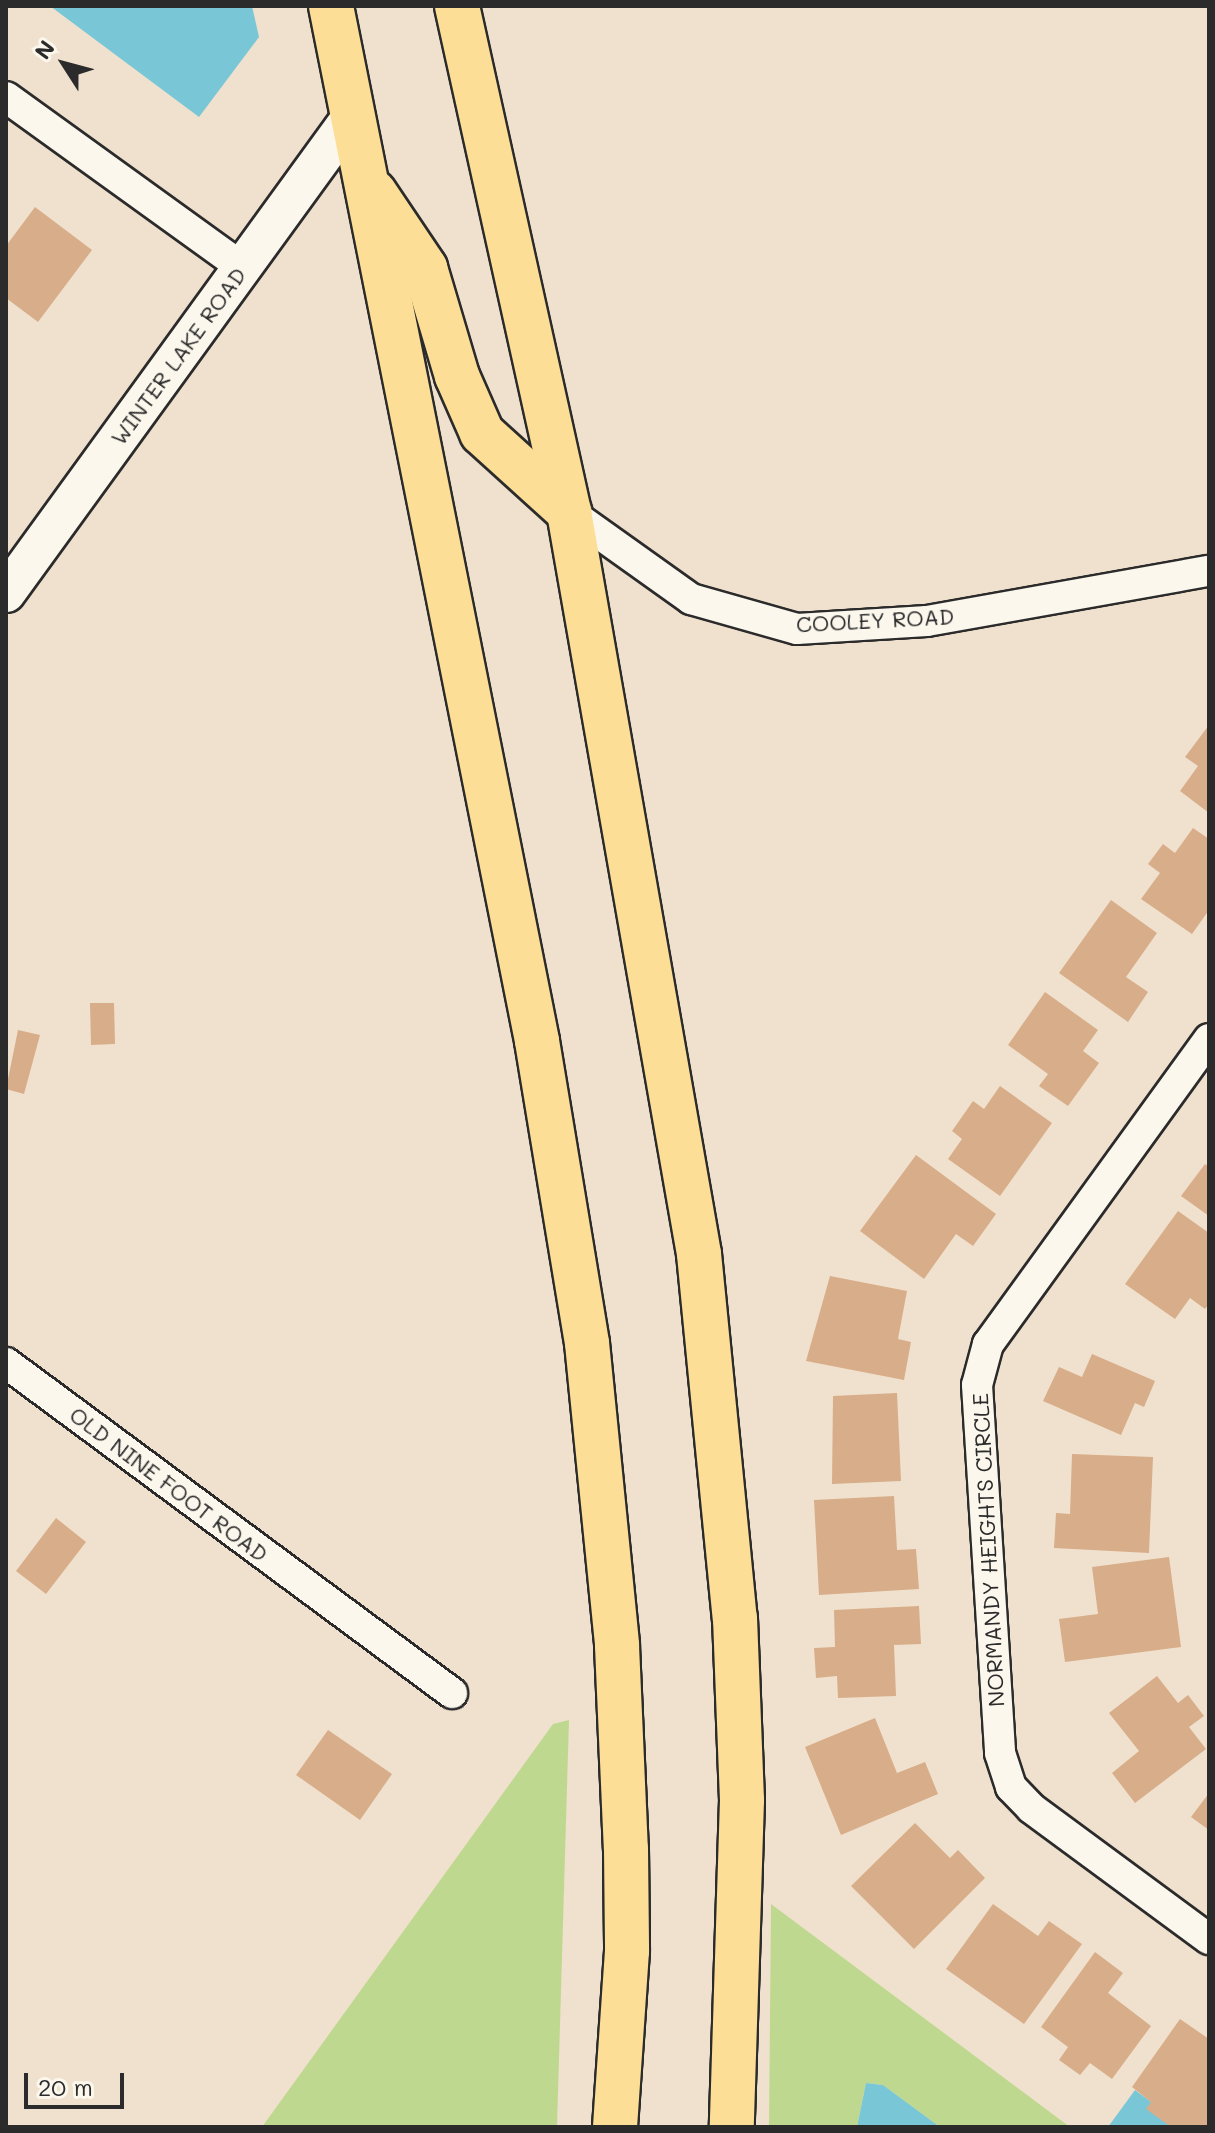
<!DOCTYPE html>
<html>
<head>
<meta charset="utf-8">
<style>
  body { margin:0 }
  #map { position:relative; width:1215px; height:2133px; overflow:hidden; background:#f0e1ce; font-family:Mali,sans-serif }
  div>[style] { position:absolute }
  .green>* { inset:0; background:#bfd88f }
  .water>* { inset:0; background:#79c7d6 }
  .building>* { inset:0; background:#d8ad89 }
  .roads { filter:drop-shadow(2px 0 #2b2b2b) drop-shadow(-2px 0 #2b2b2b) drop-shadow(0 2px #2b2b2b) drop-shadow(0 -2px #2b2b2b) }
  .minor>* { height:30px; margin:-15px; padding:0 15px; transform-origin:15px; border-radius:15px; background:#fbf7ec }
  .tertiary>* { height:38px; margin:-19px; padding:0 19px; transform-origin:19px; border-radius:19px; background:#fbf7ec }
  .primary>* { height:44px; margin:-22px; padding:0 22px; transform-origin:22px; border-radius:22px; background:#fcde96 }
  span { translate:-50% -50%; white-space:nowrap; text-align:center; line-height:1.15; -webkit-text-stroke:6px #fbf7ec; paint-order:stroke }
  .street-label { font-size:22px; color:#2b2b2b }
  .frame { position:absolute; inset:0; border:8px solid #2b2b2b; pointer-events:none }
  .north { position:absolute; left:24px; top:24px; width:80px; height:80px; -webkit-text-stroke:6px #fbf7ec; paint-order:stroke; rotate:306deg; font-size:22px; font-weight:700; line-height:32px; text-align:center; color:#2b2b2b }
  .north::after { content:''; display:block; margin:auto; width:28px; height:36px; background:#2b2b2b; clip-path:polygon(50% 0,100% 100%,50% 72%,0 100%) }
  .scale { position:absolute; left:24px; top:2073px; width:100px; height:36px; box-sizing:border-box; border:4px solid #2b2b2b; border-top:0; padding-left:10px; font-size:24px; line-height:28px; white-space:nowrap; color:#2b2b2b; -webkit-text-stroke:6px #fbf7ec; paint-order:stroke }
</style>
</head>
<body>
<div id="map">
  <div class="green">
    <i style="clip-path:polygon(569px 1720px,557px 2127px,262px 2127px,553px 1724px)"></i>
    <i style="clip-path:polygon(771px 1904px,1070px 2127px,940px 2127px,883px 2085px,866px 2083px,857px 2127px,769px 2127px)"></i>
  </div>
  <div class="water">
    <i style="clip-path:polygon(50px 6px,252px 6px,259px 37px,199px 117px)"></i>
    <i style="clip-path:polygon(866px 2083px,883px 2085px,940px 2127px,857px 2127px)"></i>
    <i style="clip-path:polygon(1135px 2090px,1185px 2127px,1108px 2127px)"></i>
  </div>
  <div class="building">
    <i style="clip-path:polygon(35px 207px,92px 250px,38px 322px,6px 298px,6px 246px)"></i>
    <i style="clip-path:polygon(1209px 725px,1209px 813px,1180px 791px,1198px 766px,1185px 757px)"></i>
    <i style="clip-path:polygon(1193px 828px,1209px 839px,1209px 910px,1192px 934px,1141px 899px,1160px 873px,1148px 864px,1163px 844px,1175px 853px)"></i>
    <i style="clip-path:polygon(1111px 900px,1157px 933px,1126px 977px,1148px 992px,1128px 1022px,1059px 973px)"></i>
    <i style="clip-path:polygon(1045px 992px,1098px 1030px,1083px 1051px,1099px 1063px,1068px 1106px,1039px 1086px,1048px 1074px,1008px 1045px)"></i>
    <i style="clip-path:polygon(90px 1003px,114px 1003px,115px 1044px,91px 1045px)"></i>
    <i style="clip-path:polygon(18px 1030px,40px 1035px,24px 1094px,6px 1089px)"></i>
    <i style="clip-path:polygon(1000px 1086px,1052px 1123px,1000px 1196px,948px 1159px,962px 1139px,952px 1131px,973px 1101px,984px 1109px)"></i>
    <i style="clip-path:polygon(916px 1155px,996px 1214px,973px 1246px,956px 1234px,924px 1279px,860px 1231px)"></i>
    <i style="clip-path:polygon(1205px 1164px,1209px 1167px,1209px 1216px,1181px 1196px)"></i>
    <i style="clip-path:polygon(1178px 1211px,1209px 1233px,1209px 1304px,1205px 1309px,1190px 1298px,1175px 1319px,1125px 1284px)"></i>
    <i style="clip-path:polygon(830px 1276px,907px 1291px,898px 1339px,911px 1342px,904px 1380px,806px 1361px)"></i>
    <i style="clip-path:polygon(1092px 1354px,1155px 1381px,1144px 1407px,1135px 1403px,1121px 1435px,1043px 1401px,1059px 1367px,1082px 1377px)"></i>
    <i style="clip-path:polygon(897px 1393px,901px 1481px,832px 1484px,833px 1396px)"></i>
    <i style="clip-path:polygon(1072px 1454px,1153px 1457px,1149px 1553px,1054px 1548px,1056px 1513px,1070px 1514px)"></i>
    <i style="clip-path:polygon(894px 1496px,897px 1550px,916px 1549px,919px 1589px,819px 1595px,814px 1500px)"></i>
    <i style="clip-path:polygon(56px 1518px,86px 1542px,46px 1594px,16px 1571px)"></i>
    <i style="clip-path:polygon(1169px 1557px,1181px 1647px,1065px 1662px,1059px 1619px,1098px 1614px,1092px 1567px)"></i>
    <i style="clip-path:polygon(919px 1606px,921px 1644px,894px 1645px,896px 1696px,838px 1698px,837px 1676px,816px 1678px,814px 1648px,835px 1647px,834px 1610px)"></i>
    <i style="clip-path:polygon(1157px 1676px,1178px 1703px,1188px 1695px,1204px 1716px,1189px 1727px,1206px 1749px,1135px 1803px,1112px 1773px,1139px 1751px,1109px 1713px)"></i>
    <i style="clip-path:polygon(875px 1718px,897px 1773px,925px 1762px,938px 1794px,841px 1835px,805px 1747px)"></i>
    <i style="clip-path:polygon(328px 1730px,392px 1774px,360px 1820px,296px 1775px)"></i>
    <i style="clip-path:polygon(1209px 1793px,1209px 1830px,1191px 1817px)"></i>
    <i style="clip-path:polygon(915px 1823px,950px 1858px,958px 1850px,985px 1878px,914px 1949px,851px 1886px)"></i>
    <i style="clip-path:polygon(993px 1904px,1038px 1936px,1049px 1921px,1082px 1944px,1024px 2024px,946px 1969px)"></i>
    <i style="clip-path:polygon(1095px 1952px,1123px 1973px,1108px 1993px,1151px 2026px,1112px 2079px,1090px 2063px,1080px 2075px,1059px 2060px,1068px 2047px,1041px 2027px)"></i>
    <i style="clip-path:polygon(1180px 2019px,1209px 2039px,1209px 2127px,1171px 2127px,1146px 2109px,1151px 2102px,1132px 2087px)"></i>
  </div>
  <div class="roads">
    <div class="minor">
      <i style="left:6px;top:97px;width:292px;rotate:35.8deg"></i>
      <i style="left:569px;top:512px;width:150px;rotate:35.5deg"></i>
      <i style="left:691px;top:599px;width:110px;rotate:15.8deg"></i>
      <i style="left:797px;top:629px;width:130px;rotate:-3.5deg"></i>
      <i style="left:927px;top:621px;width:286px;rotate:-10.1deg"></i>
      <i style="left:1209px;top:1039px;width:377px;rotate:125.9deg"></i>
      <i style="left:988px;top:1344px;width:42px;rotate:105deg"></i>
      <i style="left:977px;top:1385px;width:369px;rotate:86.4deg"></i>
      <i style="left:1000px;top:1753px;width:36px;rotate:72deg"></i>
      <i style="left:1011px;top:1787px;width:29px;rotate:46deg"></i>
      <i style="left:1031px;top:1808px;width:221px;rotate:36.4deg"></i>
      <i style="left:6px;top:1363px;width:555px;rotate:36.5deg"></i>
    </div>
    <div class="tertiary">
      <i style="left:6px;top:593px;width:586px;rotate:-54.03deg"></i>
    </div>
    <div class="primary">
      <i style="left:331px;top:6px;width:1055px;rotate:78.74deg"></i>
      <i style="left:537px;top:1041px;width:306px;rotate:80.6deg"></i>
      <i style="left:587px;top:1343px;width:304px;rotate:84.3deg"></i>
      <i style="left:617px;top:1646px;width:203px;rotate:87.5deg"></i>
      <i style="left:626px;top:1849px;width:102px;rotate:89.4deg"></i>
      <i style="left:627px;top:1951px;width:176px;rotate:93.9deg"></i>
      <i style="left:457px;top:6px;width:518px;rotate:77.52deg"></i>
      <i style="left:569px;top:512px;width:753px;rotate:80.06deg"></i>
      <i style="left:699px;top:1254px;width:366px;rotate:84.4deg"></i>
      <i style="left:735px;top:1618px;width:182px;rotate:87.8deg"></i>
      <i style="left:742px;top:1800px;width:327px;rotate:91.8deg"></i>
      <i style="left:374px;top:192px;width:92px;rotate:56.1deg"></i>
      <i style="left:425px;top:268px;width:113px;rotate:73.5deg"></i>
      <i style="left:457px;top:376px;width:62px;rotate:66.3deg"></i>
      <i style="left:482px;top:433px;width:118px;rotate:42.2deg"></i>
    </div>
  </div>
  <div class="street-label">
    <span style="left:178px;top:356px;rotate:-54deg">WINTER LAKE ROAD</span>
    <span style="left:875px;top:620px;rotate:-3deg">COOLEY ROAD</span>
    <span style="left:169px;top:1484px;rotate:37deg">OLD NINE FOOT ROAD</span>
    <span style="left:988px;top:1550px;rotate:-93deg">NORMANDY HEIGHTS CIRCLE</span>
  </div>
  <div class="frame"></div>
  <div class="north">N</div>
  <div class="scale">20 m</div>
</div>
</body>
</html>
